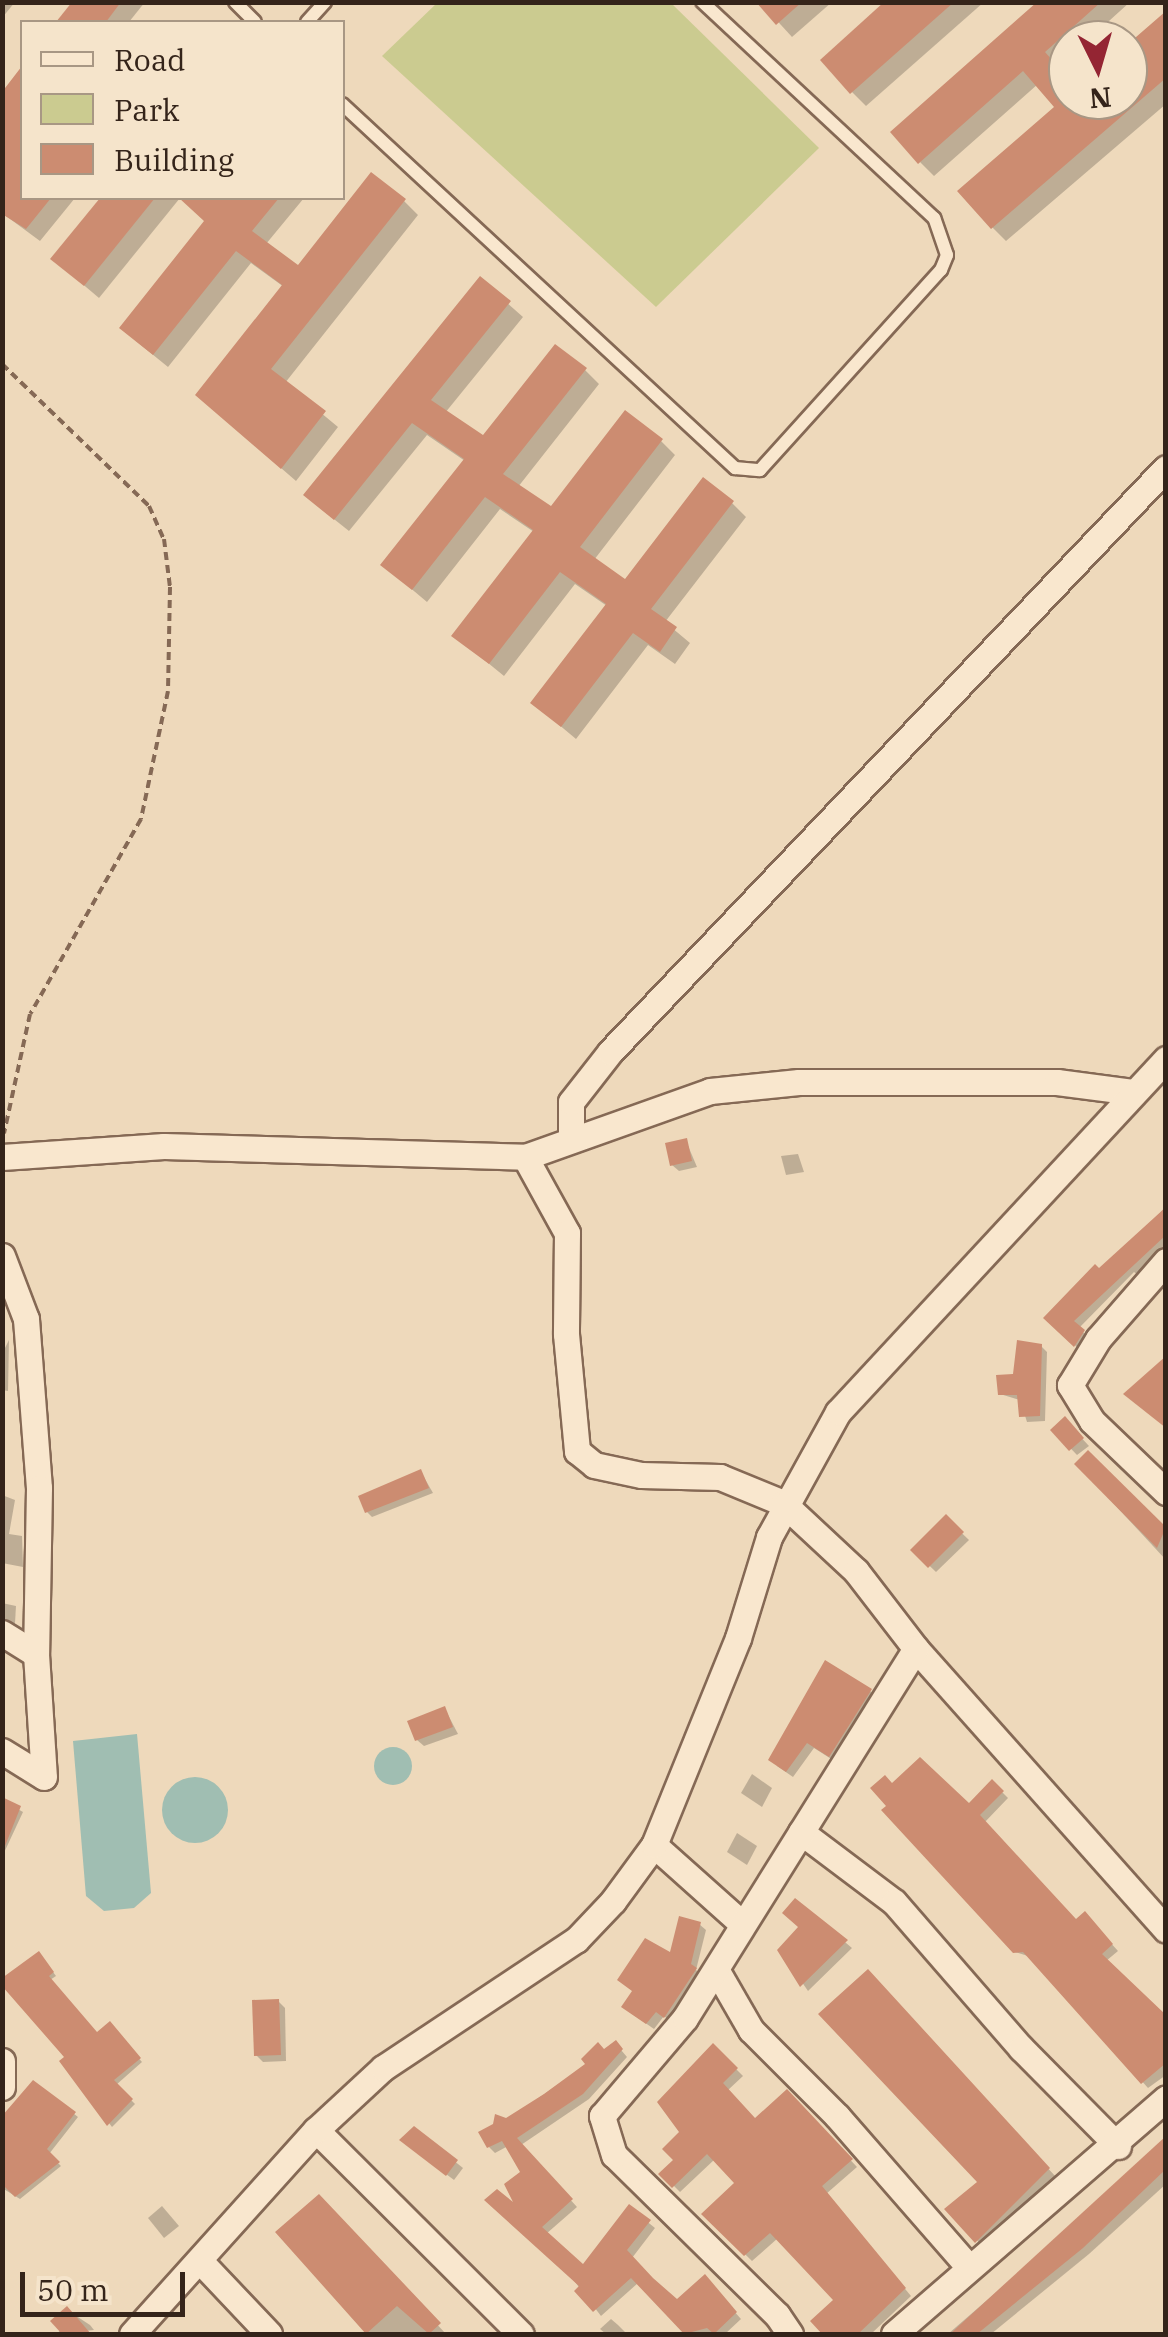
<!DOCTYPE html>
<html>
<head>
<meta charset="utf-8">
<style>
  body { margin:0 }
  #map { position:relative; width:1168px; height:2337px; overflow:hidden; background:#eed9bb; font-family:"IBM Plex Serif",serif }
  div>[style] { position:absolute }
  .green>* { inset:0; background:#cbcb90 }
  .water>* { inset:0; background:#a0beb2 }
  .round { border-radius:50% }
  .shadow>* { inset:0; background:#0003 }
  .building>* { inset:0; background:#cc8c71 }
  .path>* { height:4px; margin-top:-2px; transform-origin:0; background:repeating-linear-gradient(90deg,#856955 0 8px,transparent 0 13px) }
  .roads { filter:drop-shadow(2px 0 #856955) drop-shadow(-2px 0 #856955) drop-shadow(0 2px #856955) drop-shadow(0 -2px #856955) }
  .lane>* { height:12px; margin:-6px; padding:0 6px; transform-origin:6px; border-radius:6px; background:#f9e7ce }
  .street>* { height:25px; margin:-12.5px; padding:0 12.5px; transform-origin:12.5px; border-radius:12.5px; background:#f9e7ce }
  span { translate:-50% -50%; white-space:nowrap; text-align:center; line-height:1.15; -webkit-text-stroke:8px #f5e4cb; paint-order:stroke }
  .frame { position:absolute; inset:0; border:5px solid #34241a; pointer-events:none }
  .legend { position:absolute; left:20px; top:20px; width:325px; height:180px; box-sizing:border-box; background:#f5e4cb; border:2px solid #a89784; margin:0; padding:12px 18px; list-style:none; font-size:30px; color:#34241a }
  .legend li { display:flex; align-items:center; gap:20px; height:50px }
  .legend b { width:50px; border:2px solid #a89784 }
  .north { position:absolute; left:1048px; top:20px; width:100px; height:100px; box-sizing:border-box; background:#f5e4cb; border:2px solid #a89784; border-radius:50%; rotate:175deg; font-size:28px; font-weight:700; line-height:40px; text-align:center; color:#34241a }
  .north::after { content:''; display:block; margin:auto; width:35px; height:45px; background:#942533; clip-path:polygon(50% 0,100% 100%,50% 72%,0 100%) }
  .scale { position:absolute; left:20px; top:2272px; width:165px; height:45px; box-sizing:border-box; border:5px solid #34241a; border-top:0; padding-left:12px; font-size:30px; line-height:35px; white-space:nowrap; color:#34241a; -webkit-text-stroke:8px #f5e4cb; paint-order:stroke }
</style>
</head>
<body>
<div id="map">
  <div class="green">
    <i style="clip-path:polygon(437px 3px,671px 3px,819px 148px,656px 307px,382px 56px)"></i>
  </div>
  <div class="water">
    <i style="clip-path:polygon(137px 1734px,151px 1893px,134px 1908px,104px 1911px,86px 1896px,73px 1741px)"></i>
    <i class="round" style="left:374px;top:1747px;width:38px;height:38px"></i>
    <i class="round" style="left:162px;top:1777px;width:66px;height:66px"></i>
  </div>
  <div class="shadow">
    <i style="clip-path:polygon(2px 2px,15px 2px,2px 18px)"></i>
    <i style="clip-path:polygon(75px 2px,145px 2px,129px 22px,59px 22px)"></i>
    <i style="clip-path:polygon(760px 2px,832px 2px,792px 37px)"></i>
    <i style="clip-path:polygon(888px 2px,984px 2px,866px 106px,852px 92px)"></i>
    <i style="clip-path:polygon(1040px 2px,1130px 2px,1088px 40px,1068px 40px,1068px 57px,1057px 67px,1068px 80px,1068px 100px,1128px 100px,1128px 47px,1166px 15px,1166px 104px,1006px 241px,992px 227px,1058px 107px,1038px 84px,934px 176px,920px 162px)"></i>
    <i style="clip-path:polygon(22px 70px,22px 198px,75px 198px,40px 241px,2px 213px,2px 96px)"></i>
    <i style="clip-path:polygon(103px 198px,180px 198px,99px 298px,53px 259px)"></i>
    <i style="clip-path:polygon(181px 198px,213px 198px,221px 204px,226px 198px,304px 198px,266px 244px,299px 268px,404px 201px,418px 215px,285px 383px,338px 427px,296px 481px,212px 408px,284px 287px,251px 263px,168px 367px,136px 341px,207px 222px)"></i>
    <i style="clip-path:polygon(481px 280px,523px 317px,445px 413px,483px 438px,585px 370px,599px 384px,518px 487px,552px 510px,661px 441px,675px 455px,594px 560px,626px 582px,732px 503px,746px 517px,665px 622px,690px 643px,675px 664px,648px 645px,576px 739px,533px 703px,607px 606px,575px 584px,504px 676px,455px 636px,534px 532px,500px 509px,427px 602px,383px 565px,465px 461px,427px 435px,349px 531px,320px 508px)"></i>
    <i style="clip-path:polygon(686px 1141px,697px 1167px,679px 1171px,672px 1165px)"></i>
    <i style="clip-path:polygon(798px 1154px,804px 1172px,786px 1175px,781px 1156px)"></i>
    <i style="clip-path:polygon(1166px 1206px,1166px 1252px,1139px 1276px,1134px 1272px,1079px 1328px,1089px 1338px,1081px 1351px,1046px 1318px,1134px 1243px)"></i>
    <i style="clip-path:polygon(9px 1340px,8px 1391px,2px 1390px,2px 1354px)"></i>
    <i style="clip-path:polygon(1041px 1346px,1047px 1352px,1045px 1421px,1027px 1422px,1020px 1400px,1000px 1394px)"></i>
    <i style="clip-path:polygon(1065px 1420px,1089px 1446px,1077px 1455px,1053px 1430px)"></i>
    <i style="clip-path:polygon(1088px 1454px,1166px 1528px,1166px 1560px,1077px 1464px)"></i>
    <i style="clip-path:polygon(421px 1472px,433px 1493px,372px 1517px,367px 1512px)"></i>
    <i style="clip-path:polygon(2px 1495px,15px 1500px,9px 1534px,22px 1536px,23px 1567px,2px 1563px)"></i>
    <i style="clip-path:polygon(946px 1518px,969px 1540px,936px 1572px,913px 1550px)"></i>
    <i style="clip-path:polygon(2px 1603px,16px 1606px,15px 1623px,2px 1623px)"></i>
    <i style="clip-path:polygon(870px 1691px,876px 1697px,836px 1762px,814px 1748px,793px 1777px,777px 1766px)"></i>
    <i style="clip-path:polygon(445px 1709px,458px 1734px,424px 1746px,417px 1740px)"></i>
    <i style="clip-path:polygon(752px 1774px,772px 1788px,762px 1807px,741px 1793px)"></i>
    <i style="clip-path:polygon(992px 1782px,1008px 1798px,984px 1823px,1076px 1922px,1090px 1920px,1118px 1951px,1106px 1961px,1166px 2020px,1166px 2075px,1148px 2088px,1031px 1957px,1015px 1952px,889px 1806px,892px 1786px,969px 1806px)"></i>
    <i style="clip-path:polygon(2px 1800px,23px 1812px,2px 1857px)"></i>
    <i style="clip-path:polygon(737px 1833px,757px 1846px,747px 1865px,727px 1852px)"></i>
    <i style="clip-path:polygon(796px 1901px,852px 1948px,808px 1991px,780px 1950px,801px 1927px)"></i>
    <i style="clip-path:polygon(699px 1924px,706px 1930px,696px 1970px,702px 1976px,671px 2022px,664px 2016px,654px 2029px,631px 2013px,635px 1992px)"></i>
    <i style="clip-path:polygon(42px 1957px,56px 1976px,50px 1980px,97px 2035px,110px 2025px,142px 2062px,116px 2085px,135px 2104px,112px 2127px,62px 2061px,68px 2057px,2px 1984px,2px 1974px,6px 1978px)"></i>
    <i style="clip-path:polygon(868px 1972px,1056px 2177px,984px 2248px,948px 2209px,981px 2182px)"></i>
    <i style="clip-path:polygon(278px 2001px,285px 2008px,286px 2061px,263px 2062px,256px 2055px)"></i>
    <i style="clip-path:polygon(616px 2044px,627px 2057px,589px 2099px,521px 2145px,577px 2207px,546px 2234px,583px 2267px,629px 2207px,655px 2228px,632px 2258px,677px 2303px,710px 2284px,741px 2319px,725px 2334px,687px 2334px,638px 2283px,601px 2316px,520px 2210px,523px 2172px,508px 2146px,495px 2153px,489px 2147px,506px 2121px)"></i>
    <i style="clip-path:polygon(713px 2046px,743px 2076px,727px 2091px,755px 2121px,787px 2093px,857px 2167px,826px 2194px,911px 2296px,871px 2334px,823px 2334px,813px 2321px,837px 2301px,778px 2238px,752px 2261px,705px 2215px,737px 2183px,715px 2159px,680px 2192px,662px 2174px,676px 2160px)"></i>
    <i style="clip-path:polygon(34px 2083px,78px 2117px,49px 2154px,61px 2166px,20px 2199px,2px 2188px,2px 2119px)"></i>
    <i style="clip-path:polygon(414px 2129px,463px 2168px,454px 2180px,409px 2146px)"></i>
    <i style="clip-path:polygon(1166px 2145px,1166px 2184px,1089px 2254px,991px 2334px,948px 2334px)"></i>
    <i style="clip-path:polygon(319px 2197px,446px 2334px,369px 2334px,278px 2232px)"></i>
    <i style="clip-path:polygon(162px 2206px,179px 2226px,164px 2238px,148px 2218px)"></i>
    <i style="clip-path:polygon(67px 2310px,90px 2325px,94px 2330px,58px 2334px)"></i>
    <i style="clip-path:polygon(611px 2319px,618px 2325px,627px 2334px,606px 2334px,600px 2329px)"></i>
  </div>
  <div class="building">
    <i style="clip-path:polygon(72px 2px,121px 2px,106px 22px,56px 22px)"></i>
    <i style="clip-path:polygon(756px 2px,802px 2px,776px 25px)"></i>
    <i style="clip-path:polygon(884px 2px,954px 2px,850px 94px,820px 60px)"></i>
    <i style="clip-path:polygon(1037px 2px,1101px 2px,1045px 52px,1068px 78px,1068px 100px,1128px 100px,1128px 44px,1166px 11px,1166px 78px,991px 229px,957px 191px,1054px 107px,1023px 71px,918px 164px,890px 132px)"></i>
    <i style="clip-path:polygon(22px 66px,22px 198px,51px 198px,26px 229px,2px 214px,2px 92px)"></i>
    <i style="clip-path:polygon(371px 172px,406px 199px,271px 369px,326px 411px,281px 469px,195px 395px,282px 285px,236px 251px,153px 355px,119px 328px,204px 221px,179px 198px,279px 198px,252px 231px,298px 265px)"></i>
    <i style="clip-path:polygon(100px 198px,155px 198px,84px 286px,50px 259px)"></i>
    <i style="clip-path:polygon(480px 276px,511px 301px,431px 400px,483px 435px,555px 344px,587px 368px,503px 474px,551px 506px,625px 410px,663px 439px,580px 547px,625px 579px,703px 477px,734px 501px,651px 609px,677px 627px,660px 652px,633px 633px,561px 727px,530px 703px,606px 604px,560px 572px,489px 664px,451px 636px,533px 530px,485px 497px,412px 590px,380px 565px,464px 459px,412px 423px,334px 520px,303px 495px)"></i>
    <i style="clip-path:polygon(687px 1138px,692px 1161px,670px 1166px,665px 1143px)"></i>
    <i style="clip-path:polygon(1166px 1207px,1166px 1235px,1074px 1321px,1085px 1330px,1074px 1347px,1043px 1318px,1095px 1264px,1099px 1268px)"></i>
    <i style="clip-path:polygon(1017px 1340px,1042px 1344px,1040px 1416px,1019px 1417px,1017px 1395px,998px 1395px,996px 1375px,1013px 1374px)"></i>
    <i style="clip-path:polygon(1166px 1356px,1166px 1428px,1123px 1394px)"></i>
    <i style="clip-path:polygon(1065px 1416px,1084px 1438px,1069px 1451px,1050px 1430px)"></i>
    <i style="clip-path:polygon(1088px 1450px,1166px 1527px,1157px 1548px,1074px 1464px)"></i>
    <i style="clip-path:polygon(421px 1469px,429px 1488px,365px 1513px,358px 1496px)"></i>
    <i style="clip-path:polygon(946px 1514px,964px 1532px,928px 1568px,910px 1550px)"></i>
    <i style="clip-path:polygon(825px 1660px,872px 1689px,829px 1757px,807px 1743px,786px 1772px,768px 1760px)"></i>
    <i style="clip-path:polygon(445px 1706px,453px 1727px,415px 1741px,407px 1721px)"></i>
    <i style="clip-path:polygon(920px 1757px,969px 1803px,992px 1779px,1004px 1791px,980px 1815px,1076px 1919px,1085px 1911px,1113px 1944px,1102px 1954px,1166px 2015px,1166px 2063px,1141px 2084px,1023px 1952px,1013px 1953px,881px 1810px,886px 1806px,870px 1788px,885px 1775px,892px 1783px)"></i>
    <i style="clip-path:polygon(2px 1797px,21px 1806px,3px 1851px,2px 1851px)"></i>
    <i style="clip-path:polygon(795px 1898px,848px 1940px,800px 1987px,777px 1950px,798px 1927px,782px 1913px)"></i>
    <i style="clip-path:polygon(679px 1916px,701px 1922px,691px 1964px,697px 1968px,664px 2018px,656px 2012px,646px 2024px,621px 2007px,632px 1991px,617px 1980px,645px 1938px,670px 1952px)"></i>
    <i style="clip-path:polygon(39px 1951px,54px 1972px,49px 1976px,97px 2032px,110px 2021px,141px 2058px,114px 2080px,133px 2099px,107px 2126px,59px 2061px,64px 2057px,2px 1986px,2px 1978px)"></i>
    <i style="clip-path:polygon(868px 1969px,1050px 2168px,975px 2243px,944px 2209px,977px 2182px,818px 2014px)"></i>
    <i style="clip-path:polygon(279px 1999px,281px 2055px,254px 2056px,252px 2000px)"></i>
    <i style="clip-path:polygon(616px 2040px,623px 2049px,583px 2094px,517px 2138px,573px 2199px,542px 2227px,583px 2264px,629px 2204px,651px 2220px,627px 2250px,653px 2278px,677px 2299px,705px 2274px,737px 2312px,714px 2334px,707px 2328px,684px 2334px,631px 2278px,593px 2312px,574px 2291px,579px 2286px,484px 2200px,497px 2189px,513px 2202px,504px 2184px,520px 2172px,502px 2141px,487px 2148px,478px 2132px,493px 2124px,495px 2114px,506px 2118px,544px 2094px,585px 2064px,581px 2059px,598px 2042px,604px 2049px)"></i>
    <i style="clip-path:polygon(713px 2043px,738px 2068px,723px 2083px,755px 2118px,787px 2089px,853px 2159px,822px 2186px,906px 2288px,858px 2334px,822px 2334px,810px 2321px,833px 2300px,770px 2233px,744px 2256px,701px 2214px,734px 2183px,707px 2154px,672px 2188px,658px 2174px,673px 2160px,662px 2149px,679px 2132px,657px 2102px)"></i>
    <i style="clip-path:polygon(33px 2080px,76px 2112px,47px 2149px,60px 2162px,15px 2197px,2px 2184px,2px 2116px)"></i>
    <i style="clip-path:polygon(414px 2126px,458px 2160px,446px 2176px,399px 2140px)"></i>
    <i style="clip-path:polygon(1166px 2136px,1166px 2169px,1083px 2248px,977px 2334px,950px 2334px)"></i>
    <i style="clip-path:polygon(319px 2194px,441px 2323px,429px 2334px,397px 2306px,366px 2334px,275px 2232px)"></i>
    <i style="clip-path:polygon(67px 2306px,91px 2334px,62px 2334px,50px 2321px)"></i>
  </div>
  <div class="path">
    <i style="left:2px;top:364px;width:204px;rotate:44deg"></i>
    <i style="left:149px;top:506px;width:36px;rotate:66deg"></i>
    <i style="left:164px;top:539px;width:48px;rotate:82.9deg"></i>
    <i style="left:170px;top:587px;width:104px;rotate:91.1deg"></i>
    <i style="left:168px;top:691px;width:131px;rotate:101.9deg"></i>
    <i style="left:141px;top:819px;width:224px;rotate:119.6deg"></i>
    <i style="left:30px;top:1014px;width:122px;rotate:102.3deg"></i>
  </div>
  <div class="roads">
    <div class="lane">
      <i style="left:235px;top:2px;width:28px;rotate:45deg"></i>
      <i style="left:307px;top:22px;width:27px;rotate:-48deg"></i>
      <i style="left:342px;top:104px;width:536px;rotate:42.81deg"></i>
      <i style="left:735px;top:468px;width:25px;rotate:5deg"></i>
      <i style="left:760px;top:470px;width:270px;rotate:-47.9deg"></i>
      <i style="left:941px;top:270px;width:16px;rotate:-68deg"></i>
      <i style="left:947px;top:255px;width:39px;rotate:-109deg"></i>
      <i style="left:934px;top:218px;width:317px;rotate:-137deg"></i>
    </div>
    <div class="street">
      <i style="left:571px;top:1137px;width:35px;rotate:-90deg"></i>
      <i style="left:571px;top:1102px;width:63px;rotate:-52deg"></i>
      <i style="left:610px;top:1052px;width:806px;rotate:-46.41deg"></i>
      <i style="left:2px;top:1157px;width:162px;rotate:-3.9deg"></i>
      <i style="left:164px;top:1146px;width:361px;rotate:1.7deg"></i>
      <i style="left:525px;top:1157px;width:196px;rotate:-19.6deg"></i>
      <i style="left:710px;top:1091px;width:89px;rotate:-5.8deg"></i>
      <i style="left:799px;top:1082px;width:258px"></i>
      <i style="left:1057px;top:1082px;width:78px;rotate:7.4deg"></i>
      <i style="left:525px;top:1157px;width:87px;rotate:61.1deg"></i>
      <i style="left:567px;top:1233px;width:101px;rotate:90.6deg"></i>
      <i style="left:566px;top:1334px;width:118px;rotate:84.6deg"></i>
      <i style="left:577px;top:1451px;width:22px;rotate:39deg"></i>
      <i style="left:594px;top:1465px;width:48px;rotate:12deg"></i>
      <i style="left:641px;top:1475px;width:79px;rotate:1.5deg"></i>
      <i style="left:720px;top:1477px;width:68px;rotate:22.4deg"></i>
      <i style="left:783px;top:1503px;width:100px;rotate:43deg"></i>
      <i style="left:856px;top:1571px;width:98px;rotate:52.4deg"></i>
      <i style="left:916px;top:1649px;width:376px;rotate:48.3deg"></i>
      <i style="left:2px;top:1256px;width:67px;rotate:69.1deg"></i>
      <i style="left:26px;top:1319px;width:169px;rotate:85.6deg"></i>
      <i style="left:39px;top:1488px;width:166px;rotate:91deg"></i>
      <i style="left:36px;top:1654px;width:123px;rotate:86.3deg"></i>
      <i style="left:1166px;top:1261px;width:103px;rotate:131.1deg"></i>
      <i style="left:1098px;top:1339px;width:54px;rotate:121.3deg"></i>
      <i style="left:1070px;top:1385px;width:42px;rotate:58.6deg"></i>
      <i style="left:1092px;top:1421px;width:103px;rotate:43.8deg"></i>
      <i style="left:2px;top:1633px;width:40px;rotate:32deg"></i>
      <i style="left:2px;top:1751px;width:49px;rotate:31.8deg"></i>
      <i style="left:801px;top:1832px;width:116px;rotate:37deg"></i>
      <i style="left:894px;top:1902px;width:194px;rotate:49deg"></i>
      <i style="left:1021px;top:2048px;width:138px;rotate:45.3deg"></i>
      <i style="left:654px;top:1845px;width:115px;rotate:41.8deg"></i>
      <i style="left:717px;top:1971px;width:68px;rotate:60deg"></i>
      <i style="left:751px;top:2030px;width:122px;rotate:45deg"></i>
      <i style="left:837px;top:2116px;width:199px;rotate:48.9deg"></i>
      <i style="left:2px;top:2061px;width:26px;rotate:90deg"></i>
      <i style="left:316px;top:2130px;width:289px;rotate:44.9deg"></i>
      <i style="left:201px;top:2262px;width:99px;rotate:46.6deg"></i>
      <i style="left:132px;top:2334px;width:275px;rotate:-48deg"></i>
      <i style="left:316px;top:2130px;width:91px;rotate:-42.8deg"></i>
      <i style="left:383px;top:2068px;width:232px;rotate:-33.6deg"></i>
      <i style="left:576px;top:1940px;width:54px;rotate:-46.5deg"></i>
      <i style="left:613px;top:1901px;width:69px;rotate:-53.8deg"></i>
      <i style="left:654px;top:1845px;width:223px;rotate:-67.9deg"></i>
      <i style="left:738px;top:1638px;width:106px;rotate:-72.9deg"></i>
      <i style="left:769px;top:1537px;width:143px;rotate:-61.1deg"></i>
      <i style="left:838px;top:1412px;width:482px;rotate:-47.1deg"></i>
      <i style="left:790px;top:2334px;width:23px;rotate:-124deg"></i>
      <i style="left:777px;top:2315px;width:228px;rotate:-135.5deg"></i>
      <i style="left:614px;top:2155px;width:41px;rotate:-107.1deg"></i>
      <i style="left:602px;top:2116px;width:128px;rotate:-49.7deg"></i>
      <i style="left:685px;top:2018px;width:435px;rotate:-58deg"></i>
      <i style="left:894px;top:2334px;width:360px;rotate:-40.9deg"></i>
    </div>
  </div>
  <div class="frame"></div>
  <ul class="legend">
  <li><b style="height:12px;background:#f9e7ce"></b>Road</li>
  <li><b style="height:28px;background:#cbcb90"></b>Park</li>
  <li><b style="height:28px;background:#cc8c71"></b>Building</li>
  </ul>
  <div class="north">N</div>
  <div class="scale">50 m</div>
</div>
</body>
</html>
